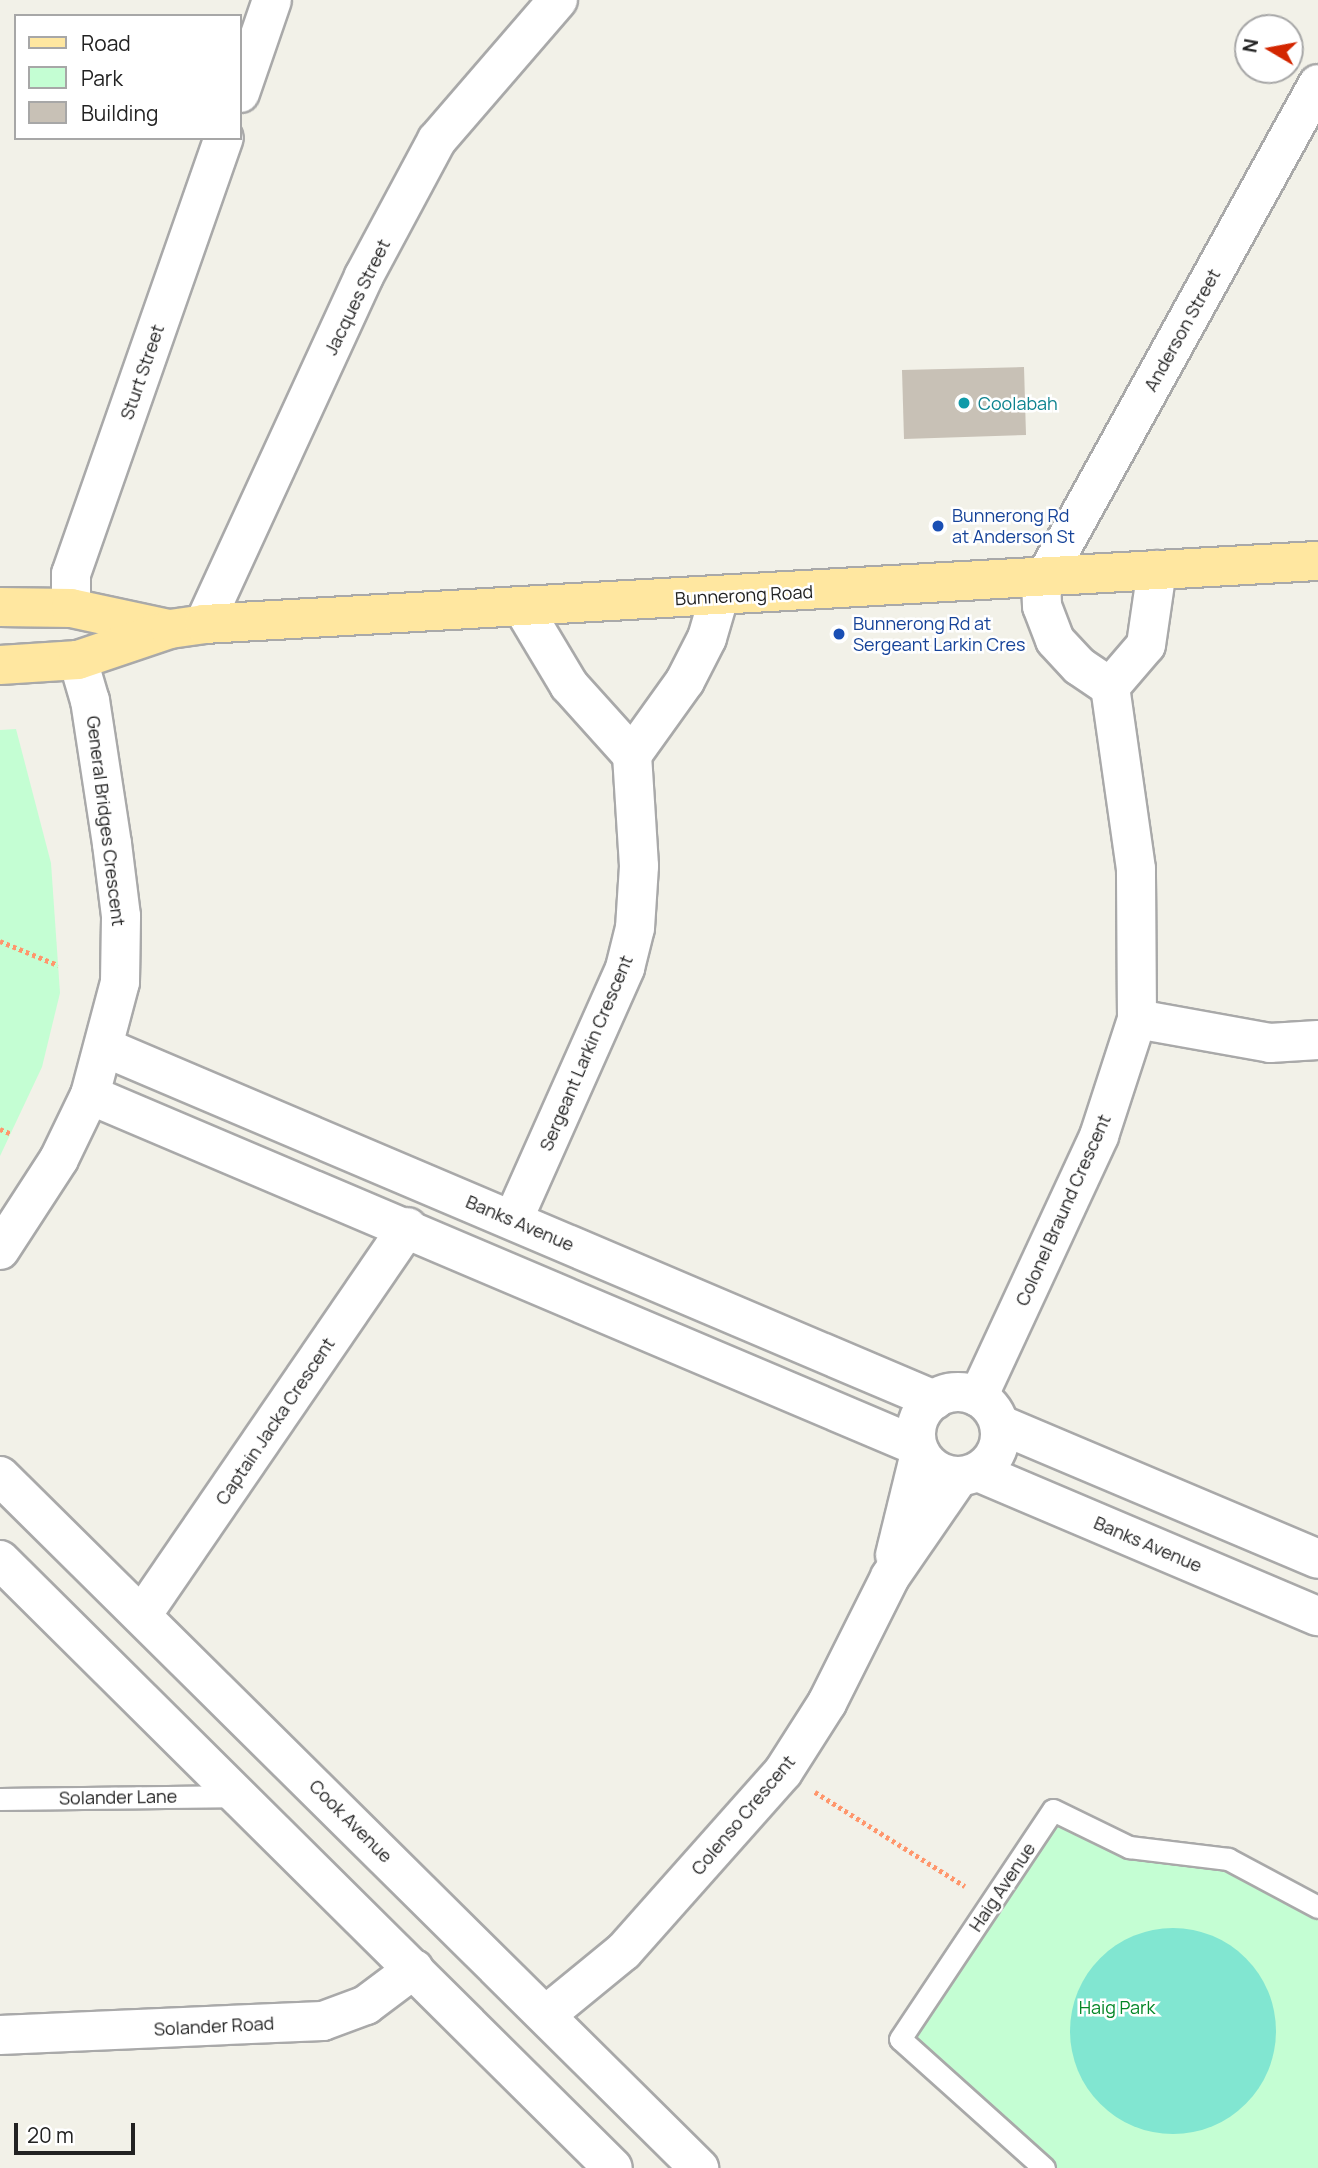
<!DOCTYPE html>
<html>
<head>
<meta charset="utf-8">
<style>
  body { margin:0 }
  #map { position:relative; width:1318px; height:2168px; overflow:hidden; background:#f2f1e8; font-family:Manrope,sans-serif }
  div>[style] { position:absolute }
  .park>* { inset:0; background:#c4fed3 }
  .pitch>* { inset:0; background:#81e6d1 }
  .round { border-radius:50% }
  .building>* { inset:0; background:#c8c1b6 }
  .path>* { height:4.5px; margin-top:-2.25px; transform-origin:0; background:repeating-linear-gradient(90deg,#ff966c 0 3.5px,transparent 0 7px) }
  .roads { filter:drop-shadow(2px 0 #a9a9a9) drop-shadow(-2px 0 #a9a9a9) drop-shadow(0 2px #a9a9a9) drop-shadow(0 -2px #a9a9a9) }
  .service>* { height:21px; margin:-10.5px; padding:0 10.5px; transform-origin:10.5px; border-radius:10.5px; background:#fff }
  .minor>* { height:38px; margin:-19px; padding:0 19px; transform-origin:19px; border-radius:19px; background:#fff }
  .tertiary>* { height:38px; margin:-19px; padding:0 19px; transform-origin:19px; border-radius:19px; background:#fff }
  .tertiary>.ring { margin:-19px; padding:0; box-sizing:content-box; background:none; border:38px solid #fff; border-radius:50% }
  .primary>* { height:38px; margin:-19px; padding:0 19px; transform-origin:19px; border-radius:19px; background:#ffe7a0 }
  .dots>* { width:19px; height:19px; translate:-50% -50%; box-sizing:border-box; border:4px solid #fff; border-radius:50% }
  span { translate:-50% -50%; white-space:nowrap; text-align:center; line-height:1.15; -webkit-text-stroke:5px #fff; paint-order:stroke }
  .street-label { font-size:18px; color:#222 }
  .culture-label { font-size:18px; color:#0d838f }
  .left { translate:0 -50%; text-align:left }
  .transit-label { font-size:18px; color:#164399 }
  .park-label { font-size:18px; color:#048627 }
  .legend { position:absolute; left:14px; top:14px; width:228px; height:126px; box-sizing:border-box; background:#fff; border:2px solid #a7a7a7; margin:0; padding:9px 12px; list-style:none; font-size:21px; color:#222 }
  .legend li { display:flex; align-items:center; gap:14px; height:35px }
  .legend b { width:35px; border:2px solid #a7a7a7 }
  .north { position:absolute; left:1234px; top:14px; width:70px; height:70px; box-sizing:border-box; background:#fff; border:2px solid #a7a7a7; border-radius:50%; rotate:280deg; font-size:19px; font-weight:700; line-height:28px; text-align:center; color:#222 }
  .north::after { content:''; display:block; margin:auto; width:24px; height:32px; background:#d32600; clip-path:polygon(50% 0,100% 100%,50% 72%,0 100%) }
  .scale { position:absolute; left:14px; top:2123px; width:121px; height:32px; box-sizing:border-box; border:4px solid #222; border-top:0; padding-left:9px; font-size:21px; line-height:24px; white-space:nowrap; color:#222; -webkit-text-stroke:5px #fff; paint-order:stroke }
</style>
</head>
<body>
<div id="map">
  <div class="park">
    <i style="clip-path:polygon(16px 729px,51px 863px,60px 993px,42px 1067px,0 1156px,0 730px)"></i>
    <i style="clip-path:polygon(1053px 1810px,1129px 1847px,1228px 1859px,1318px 1907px,1318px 2168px,1044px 2168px,900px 2039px)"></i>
  </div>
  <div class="pitch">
    <i class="round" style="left:1070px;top:1928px;width:206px;height:206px"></i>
  </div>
  <div class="building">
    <i style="clip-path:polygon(1024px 367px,1026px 435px,904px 439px,902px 370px)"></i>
  </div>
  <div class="path">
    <i style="left:0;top:941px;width:63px;rotate:22.5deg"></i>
    <i style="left:0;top:1129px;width:13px;rotate:23deg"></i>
    <i style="left:815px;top:1792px;width:177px;rotate:32.1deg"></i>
  </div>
  <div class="roads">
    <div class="service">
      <i style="left:0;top:1799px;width:235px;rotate:-0.7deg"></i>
      <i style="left:1044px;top:2168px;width:193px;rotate:-138.1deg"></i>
      <i style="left:900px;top:2039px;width:275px;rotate:-56.3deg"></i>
      <i style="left:1053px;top:1810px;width:85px;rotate:26deg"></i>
      <i style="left:1129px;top:1847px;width:100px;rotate:6.9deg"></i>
      <i style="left:1228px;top:1859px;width:102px;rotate:28.1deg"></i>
    </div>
    <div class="minor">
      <i style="left:240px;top:93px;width:98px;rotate:-71deg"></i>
      <i style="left:1046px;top:576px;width:562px;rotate:-61.06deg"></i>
      <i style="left:71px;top:608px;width:34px;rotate:-90deg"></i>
      <i style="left:71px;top:574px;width:462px;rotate:-70.7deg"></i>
      <i style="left:204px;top:624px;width:383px;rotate:-65.3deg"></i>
      <i style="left:364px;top:276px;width:154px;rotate:-61.8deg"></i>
      <i style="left:437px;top:140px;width:185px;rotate:-49.2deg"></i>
      <i style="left:1110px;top:687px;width:55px;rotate:-49.4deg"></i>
      <i style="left:1146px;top:645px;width:76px;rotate:-81.7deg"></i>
      <i style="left:632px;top:755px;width:91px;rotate:-54.4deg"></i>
      <i style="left:685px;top:681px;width:48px;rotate:-62.9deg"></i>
      <i style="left:707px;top:638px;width:43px;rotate:-73.7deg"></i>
      <i style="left:1137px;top:1019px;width:135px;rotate:10.2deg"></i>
      <i style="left:1270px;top:1043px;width:48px;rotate:-3.6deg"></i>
      <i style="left:513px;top:1220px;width:276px;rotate:-66deg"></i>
      <i style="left:625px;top:968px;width:41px;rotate:-76deg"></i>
      <i style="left:635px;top:928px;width:62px;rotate:-86.3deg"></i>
      <i style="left:639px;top:866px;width:111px;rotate:-93.6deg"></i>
      <i style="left:632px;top:755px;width:94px;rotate:-132deg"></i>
      <i style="left:569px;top:685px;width:90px;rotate:-120.9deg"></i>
      <i style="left:978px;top:1397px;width:288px;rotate:-65.1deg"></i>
      <i style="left:1099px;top:1136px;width:123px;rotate:-72deg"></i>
      <i style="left:1137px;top:1019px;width:150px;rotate:-90.4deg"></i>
      <i style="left:1136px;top:869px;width:184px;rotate:-98.1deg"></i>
      <i style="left:1110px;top:687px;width:37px;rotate:-146deg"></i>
      <i style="left:1079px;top:666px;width:35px;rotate:-133deg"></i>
      <i style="left:1055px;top:640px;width:36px;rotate:-111deg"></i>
      <i style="left:1042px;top:606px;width:29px;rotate:-92deg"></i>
      <i style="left:0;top:1476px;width:984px;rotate:44.71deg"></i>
      <i style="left:895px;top:1555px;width:105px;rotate:-76.2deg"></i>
      <i style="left:0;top:1560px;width:863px;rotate:44.77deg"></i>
      <i style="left:142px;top:1615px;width:470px;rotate:-55.6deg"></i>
      <i style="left:547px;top:2014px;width:99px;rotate:-39.3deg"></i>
      <i style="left:624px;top:1951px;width:239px;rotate:-48.4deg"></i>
      <i style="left:783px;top:1772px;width:82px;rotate:-57.5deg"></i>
      <i style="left:827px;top:1703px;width:141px;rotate:-63.4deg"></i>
      <i style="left:890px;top:1577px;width:121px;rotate:-55.4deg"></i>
      <i style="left:0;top:2035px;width:323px;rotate:-2.5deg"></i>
      <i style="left:323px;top:2021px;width:46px;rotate:-20.4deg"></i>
      <i style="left:366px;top:2005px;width:60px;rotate:-36.9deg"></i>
    </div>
    <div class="tertiary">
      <i style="left:106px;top:1048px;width:900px;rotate:23.03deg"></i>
      <i style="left:90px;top:1095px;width:898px;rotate:23deg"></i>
      <i style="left:0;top:1250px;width:108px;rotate:-57deg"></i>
      <i style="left:59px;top:1159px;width:71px;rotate:-64.2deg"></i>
      <i style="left:90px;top:1095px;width:117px;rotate:-75.1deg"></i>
      <i style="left:120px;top:982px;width:66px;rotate:-89.1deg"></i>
      <i style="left:121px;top:916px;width:73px;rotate:-97.1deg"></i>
      <i style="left:112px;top:844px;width:145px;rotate:-98.7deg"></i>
      <i style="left:90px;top:701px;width:43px;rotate:-106.3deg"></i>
      <i class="ring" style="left:916px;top:1392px;width:46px;height:46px"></i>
      <i style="left:999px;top:1424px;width:346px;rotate:22.9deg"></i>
      <i style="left:978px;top:1472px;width:369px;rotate:23deg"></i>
    </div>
    <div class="primary">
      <i style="left:0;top:607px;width:71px;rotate:0.8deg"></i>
      <i style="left:71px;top:608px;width:99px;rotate:12.2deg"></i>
      <i style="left:0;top:665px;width:78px;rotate:-3.7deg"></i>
      <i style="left:78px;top:660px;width:97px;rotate:-18.6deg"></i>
      <i style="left:170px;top:629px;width:34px;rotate:-8deg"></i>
      <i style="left:204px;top:624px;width:1116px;rotate:-3.24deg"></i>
    </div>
  </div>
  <div class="dots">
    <i style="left:964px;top:403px;background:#0f9aa8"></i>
    <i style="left:938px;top:526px;background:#1a4fb4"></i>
    <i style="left:839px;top:634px;background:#1a4fb4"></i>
  </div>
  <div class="street-label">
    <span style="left:357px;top:297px;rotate:-64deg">Jacques Street</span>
    <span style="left:1182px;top:330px;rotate:-61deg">Anderson Street</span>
    <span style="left:142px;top:372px;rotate:-71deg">Sturt Street</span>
    <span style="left:744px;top:595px;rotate:-3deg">Bunnerong Road</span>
    <span style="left:106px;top:821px;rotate:83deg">General Bridges Crescent</span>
    <span style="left:586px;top:1053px;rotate:-67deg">Sergeant Larkin Crescent</span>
    <span style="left:1063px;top:1210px;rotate:-66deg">Colonel Braund Crescent</span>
    <span style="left:520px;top:1223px;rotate:23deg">Banks Avenue</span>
    <span style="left:275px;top:1421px;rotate:-56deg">Captain Jacka Crescent</span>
    <span style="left:1148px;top:1544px;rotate:23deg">Banks Avenue</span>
    <span style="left:118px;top:1797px;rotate:-1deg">Solander Lane</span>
    <span style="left:743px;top:1815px;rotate:-50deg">Colenso Crescent</span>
    <span style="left:351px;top:1821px;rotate:45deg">Cook Avenue</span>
    <span style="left:1002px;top:1887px;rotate:-56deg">Haig Avenue</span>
    <span style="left:214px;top:2026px;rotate:-3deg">Solander Road</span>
  </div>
  <div class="culture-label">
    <span class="left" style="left:978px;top:403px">Coolabah</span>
  </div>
  <div class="transit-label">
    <span class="left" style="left:952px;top:526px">Bunnerong Rd<br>at Anderson St</span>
    <span class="left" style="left:853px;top:634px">Bunnerong Rd at<br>Sergeant Larkin Cres</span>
  </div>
  <div class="park-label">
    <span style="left:1117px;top:2007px">Haig Park</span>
  </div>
  <ul class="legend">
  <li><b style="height:9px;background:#ffe7a0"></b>Road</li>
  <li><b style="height:19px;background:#c4fed3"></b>Park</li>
  <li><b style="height:19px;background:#c8c1b6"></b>Building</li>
  </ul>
  <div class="north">N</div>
  <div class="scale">20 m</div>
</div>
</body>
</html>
